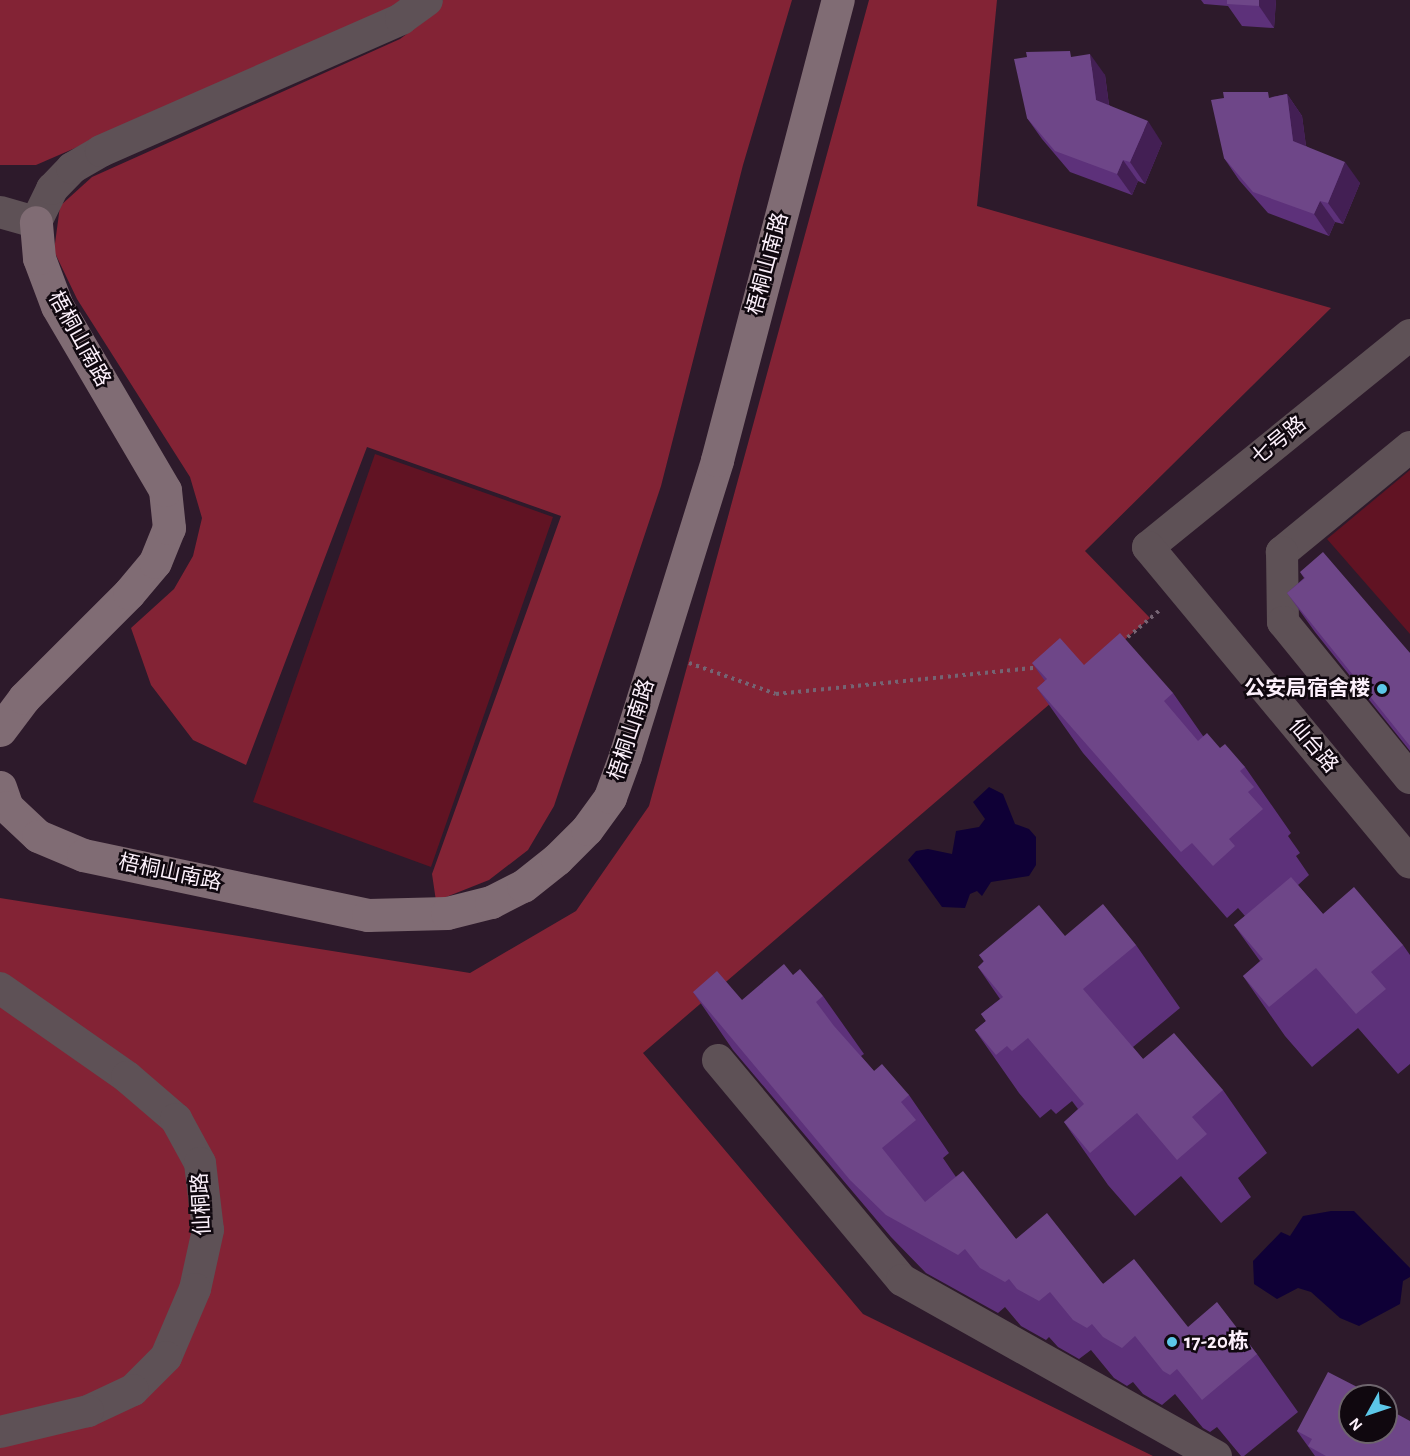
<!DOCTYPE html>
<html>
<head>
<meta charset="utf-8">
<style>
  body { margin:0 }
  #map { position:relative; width:1410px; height:1456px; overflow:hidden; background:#2d1a2b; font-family:"Alegreya Sans","Noto Sans SC",sans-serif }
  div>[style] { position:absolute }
  .green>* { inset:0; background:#611323 }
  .forest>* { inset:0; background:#832335 }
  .water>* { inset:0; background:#0f0036 }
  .path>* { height:4px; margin-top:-2px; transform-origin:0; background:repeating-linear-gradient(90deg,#756473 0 3px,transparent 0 7.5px) }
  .street>* { height:32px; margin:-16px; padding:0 16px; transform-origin:16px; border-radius:16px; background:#5e5156 }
  .secondary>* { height:33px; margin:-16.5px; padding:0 16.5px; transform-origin:16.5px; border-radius:16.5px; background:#806c74 }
  .wall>* { inset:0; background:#5d317a }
  .shaded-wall>* { inset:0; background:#431f54 }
  .building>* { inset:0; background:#6e4688 }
  .dots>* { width:16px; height:16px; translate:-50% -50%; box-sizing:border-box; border:3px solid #10080f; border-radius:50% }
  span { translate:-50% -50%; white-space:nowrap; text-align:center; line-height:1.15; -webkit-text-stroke:5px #10080f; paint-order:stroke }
  .street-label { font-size:21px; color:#fcf0fb }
  .poi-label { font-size:21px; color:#fcf0fb; font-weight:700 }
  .right { translate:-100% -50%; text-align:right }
  .left { translate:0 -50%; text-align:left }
  .north { position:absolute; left:1338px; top:1384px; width:60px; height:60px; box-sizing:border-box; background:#10080f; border:2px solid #6e656d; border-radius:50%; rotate:230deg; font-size:16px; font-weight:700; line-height:24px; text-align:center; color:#fcf0fb }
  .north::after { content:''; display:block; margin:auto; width:21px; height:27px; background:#5cc7e8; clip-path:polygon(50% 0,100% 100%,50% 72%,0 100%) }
</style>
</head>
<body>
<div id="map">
  <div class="green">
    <i style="clip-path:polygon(375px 454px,553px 517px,431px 867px,253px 802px)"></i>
    <i style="clip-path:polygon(1410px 470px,1410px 634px,1327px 539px)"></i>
  </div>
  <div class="forest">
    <i style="clip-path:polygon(0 0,405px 0,377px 17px,36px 165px,0 165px)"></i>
    <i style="clip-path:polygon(443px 0,792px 0,743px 165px,661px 486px,554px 806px,528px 850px,489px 880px,436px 901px,432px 874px,561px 516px,367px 447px,246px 765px,193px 740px,151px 685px,131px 628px,174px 589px,193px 556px,202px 518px,190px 477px,77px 299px,54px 251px,60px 206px,92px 177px,400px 39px,434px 14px)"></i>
    <i style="clip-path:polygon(869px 0,997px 0,977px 206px,1331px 308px,1085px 551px,1150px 618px,643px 1053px,863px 1314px,1153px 1456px,0 1456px,0 898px,470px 973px,576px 911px,649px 806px)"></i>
  </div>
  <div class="water">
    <i style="clip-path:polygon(989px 787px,1003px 794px,1015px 824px,1029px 829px,1036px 837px,1036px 865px,1029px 876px,991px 882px,982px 896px,977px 891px,970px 894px,965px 908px,942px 907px,908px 860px,916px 851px,928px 849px,952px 854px,956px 831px,979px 827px,985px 819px,973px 802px)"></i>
    <i style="clip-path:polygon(1331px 1211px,1354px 1211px,1410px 1268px,1410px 1277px,1403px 1281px,1400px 1304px,1359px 1326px,1340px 1318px,1311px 1292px,1298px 1288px,1277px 1299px,1254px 1284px,1253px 1261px,1281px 1232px,1290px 1236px,1303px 1216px)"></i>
  </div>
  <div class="path">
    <i style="left:1122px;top:642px;width:50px;rotate:-40.1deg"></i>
    <i style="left:689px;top:663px;width:92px;rotate:19.6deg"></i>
    <i style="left:776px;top:694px;width:265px;rotate:-5.8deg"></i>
  </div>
  <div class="street">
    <i style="left:0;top:212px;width:37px;rotate:16deg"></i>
    <i style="left:36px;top:222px;width:37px;rotate:-64deg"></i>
    <i style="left:52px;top:189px;width:29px;rotate:-46deg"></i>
    <i style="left:72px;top:168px;width:34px;rotate:-30deg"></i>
    <i style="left:101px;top:151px;width:328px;rotate:-23.7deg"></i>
    <i style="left:401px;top:19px;width:32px;rotate:-36deg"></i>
    <i style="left:1410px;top:335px;width:337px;rotate:141deg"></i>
    <i style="left:1148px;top:547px;width:410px;rotate:50.3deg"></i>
    <i style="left:1410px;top:447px;width:166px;rotate:140.6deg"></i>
    <i style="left:1282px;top:552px;width:70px;rotate:89.2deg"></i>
    <i style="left:1283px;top:622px;width:201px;rotate:50.9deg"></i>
    <i style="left:0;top:988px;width:155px;rotate:35deg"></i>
    <i style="left:127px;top:1077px;width:65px;rotate:40.6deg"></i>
    <i style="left:176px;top:1119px;width:50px;rotate:61.4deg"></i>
    <i style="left:200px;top:1163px;width:67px;rotate:83.2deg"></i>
    <i style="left:208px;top:1230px;width:60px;rotate:102.4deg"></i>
    <i style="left:195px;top:1289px;width:74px;rotate:113.1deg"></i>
    <i style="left:166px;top:1357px;width:47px;rotate:135deg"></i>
    <i style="left:133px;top:1390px;width:50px;rotate:155deg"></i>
    <i style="left:88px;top:1411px;width:90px;rotate:166.6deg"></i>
    <i style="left:718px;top:1060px;width:287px;rotate:50.1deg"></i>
    <i style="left:902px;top:1280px;width:360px;rotate:29.3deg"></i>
  </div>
  <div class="secondary">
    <i style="left:0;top:730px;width:40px;rotate:-53deg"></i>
    <i style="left:24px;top:698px;width:148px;rotate:-45deg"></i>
    <i style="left:129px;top:593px;width:40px;rotate:-50deg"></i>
    <i style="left:155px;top:562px;width:37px;rotate:-68deg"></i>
    <i style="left:169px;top:528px;width:38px;rotate:-96deg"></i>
    <i style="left:165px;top:490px;width:213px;rotate:-120.4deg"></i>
    <i style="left:57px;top:306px;width:51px;rotate:-110.6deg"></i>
    <i style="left:39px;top:258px;width:36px;rotate:-95deg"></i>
    <i style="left:0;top:787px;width:21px;rotate:71deg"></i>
    <i style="left:7px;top:807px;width:42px;rotate:43.1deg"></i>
    <i style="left:38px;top:836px;width:49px;rotate:22.9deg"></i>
    <i style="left:83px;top:855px;width:291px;rotate:11.9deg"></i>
    <i style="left:368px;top:915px;width:79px;rotate:-1.5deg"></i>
    <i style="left:447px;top:913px;width:45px;rotate:-14deg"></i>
    <i style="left:491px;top:902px;width:36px;rotate:-27deg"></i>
    <i style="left:523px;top:886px;width:43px;rotate:-38.5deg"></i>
    <i style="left:557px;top:859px;width:42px;rotate:-45deg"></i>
    <i style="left:587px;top:829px;width:39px;rotate:-54deg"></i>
    <i style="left:610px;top:797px;width:44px;rotate:-69.9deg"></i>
    <i style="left:625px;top:756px;width:310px;rotate:-72.7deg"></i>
    <i style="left:717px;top:460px;width:476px;rotate:-75.3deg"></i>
  </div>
  <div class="wall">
    <i style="clip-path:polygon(1201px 0,1276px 0,1274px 28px,1242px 26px,1228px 6px,1204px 4px)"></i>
    <i style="clip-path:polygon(1074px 57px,1105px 75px,1109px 105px,1162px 143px,1145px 184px,1138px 181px,1132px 195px,1070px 172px,1042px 139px,1027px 118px)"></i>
    <i style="clip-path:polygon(1287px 94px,1302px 116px,1306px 146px,1360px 183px,1343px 224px,1335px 222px,1329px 236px,1268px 213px,1239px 180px,1224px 158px,1272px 97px)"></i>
    <i style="clip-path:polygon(1300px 572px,1410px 653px,1410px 751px,1315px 632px,1287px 593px,1304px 578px)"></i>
    <i style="clip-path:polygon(1032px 663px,1084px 665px,1173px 693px,1203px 736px,1245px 767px,1291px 833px,1288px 836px,1300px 853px,1296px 856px,1309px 875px,1298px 885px,1323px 914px,1403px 945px,1410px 955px,1410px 1064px,1398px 1074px,1358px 1028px,1312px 1067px,1285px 1036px,1243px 976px,1260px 961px,1234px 925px,1245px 916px,1238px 908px,1227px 918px,1083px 753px,1037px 688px,1045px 681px)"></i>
    <i style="clip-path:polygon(1065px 936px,1136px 945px,1180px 1008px,1133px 1047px,1143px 1059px,1223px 1090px,1267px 1153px,1238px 1178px,1251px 1197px,1221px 1223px,1181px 1176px,1135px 1216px,1108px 1185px,1064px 1122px,1078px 1109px,1072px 1101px,1056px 1114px,1051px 1109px,1040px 1118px,1019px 1093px,975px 1030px,986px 1021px,981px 1014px,1000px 999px,978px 967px,984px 962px,979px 955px)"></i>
    <i style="clip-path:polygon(693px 992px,742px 1000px,823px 996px,864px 1054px,861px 1056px,874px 1071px,909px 1095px,949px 1153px,943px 1158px,956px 1177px,1016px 1239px,1188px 1327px,1257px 1354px,1298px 1412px,1244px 1456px,1241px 1456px,1217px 1427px,1210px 1432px,1203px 1428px,1175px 1394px,1162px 1405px,1143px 1394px,1133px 1382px,1127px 1386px,1114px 1378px,1091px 1350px,1079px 1359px,1058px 1347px,1049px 1337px,1046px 1340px,1021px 1326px,1005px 1307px,998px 1313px,926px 1273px,891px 1237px,733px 1050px)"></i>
    <i style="clip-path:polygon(1350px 1396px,1410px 1456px,1315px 1456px,1297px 1431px)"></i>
  </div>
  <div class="shaded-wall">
    <i style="clip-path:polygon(1259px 0,1276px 0,1274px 28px,1259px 6px)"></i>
    <i style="clip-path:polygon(1090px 54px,1105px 75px,1111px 122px,1096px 100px)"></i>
    <i style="clip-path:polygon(1287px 94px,1302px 116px,1308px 162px,1293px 141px)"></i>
    <i style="clip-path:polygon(1148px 121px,1162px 143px,1145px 184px,1130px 162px)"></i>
    <i style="clip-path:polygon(1123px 160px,1138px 181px,1132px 195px,1117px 174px)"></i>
    <i style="clip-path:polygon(1345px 162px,1360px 183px,1343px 224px,1328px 203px)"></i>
    <i style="clip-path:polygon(1320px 201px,1335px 222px,1329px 236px,1314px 214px)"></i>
    <i style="clip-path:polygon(1363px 1390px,1367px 1396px,1362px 1396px,1361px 1394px)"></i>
  </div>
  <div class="building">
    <i style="clip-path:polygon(1227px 0,1259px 0,1259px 6px,1227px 4px)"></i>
    <i style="clip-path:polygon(1070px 51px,1071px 57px,1090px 54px,1096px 100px,1148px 121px,1130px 162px,1123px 160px,1117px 174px,1055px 151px,1027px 118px,1014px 59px,1027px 57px,1026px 52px)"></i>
    <i style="clip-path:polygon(1223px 92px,1268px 92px,1269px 98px,1287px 94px,1293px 141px,1345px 162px,1328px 203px,1320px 201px,1314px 214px,1253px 192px,1224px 158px,1211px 100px,1224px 98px)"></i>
    <i style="clip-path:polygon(1323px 552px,1410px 653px,1410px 746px,1287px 593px,1305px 578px,1300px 572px)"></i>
    <i style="clip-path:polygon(1120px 633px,1173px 693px,1164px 701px,1198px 741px,1207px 733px,1220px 748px,1225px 744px,1245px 767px,1240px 771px,1254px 787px,1248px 792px,1263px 809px,1229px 839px,1235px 846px,1213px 866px,1192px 843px,1181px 852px,1037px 688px,1047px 679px,1032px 663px,1060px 638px,1084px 665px)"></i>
    <i style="clip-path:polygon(1291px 877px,1323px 914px,1354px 887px,1403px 945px,1371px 972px,1386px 989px,1356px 1014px,1316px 968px,1269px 1007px,1243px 976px,1263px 959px,1234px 925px)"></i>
    <i style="clip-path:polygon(1103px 904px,1136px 945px,1083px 989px,1143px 1059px,1174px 1033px,1223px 1090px,1192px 1117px,1207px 1134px,1177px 1160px,1137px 1113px,1090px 1153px,1064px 1122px,1084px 1104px,1028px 1038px,1012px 1051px,1007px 1046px,996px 1055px,975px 1030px,986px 1021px,981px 1014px,1003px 997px,978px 967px,984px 961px,979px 955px,1039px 905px,1065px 936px)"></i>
    <i style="clip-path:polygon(784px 964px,793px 975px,800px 969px,823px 996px,816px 1002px,834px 1026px,874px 1071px,882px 1064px,909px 1095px,901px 1102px,916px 1120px,882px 1148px,925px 1202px,963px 1171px,1016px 1239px,1047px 1213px,1103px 1284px,1134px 1259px,1188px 1327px,1217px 1302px,1257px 1354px,1202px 1400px,1177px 1369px,1170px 1375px,1163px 1371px,1135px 1336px,1122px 1348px,1103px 1337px,1092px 1324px,1087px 1328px,1073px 1320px,1050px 1292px,1039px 1301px,1017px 1289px,1009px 1279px,1005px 1282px,980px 1268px,965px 1249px,958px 1255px,886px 1215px,850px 1180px,693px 992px,717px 971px,742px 1000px)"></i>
    <i style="clip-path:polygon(1328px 1372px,1363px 1390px,1361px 1394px,1364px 1396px,1350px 1396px,1350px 1432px,1386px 1432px,1386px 1408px,1410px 1421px,1410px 1456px,1326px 1456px,1308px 1446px,1312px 1439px,1297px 1431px)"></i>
  </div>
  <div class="dots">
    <i style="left:1382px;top:689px;background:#5cc7e8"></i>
    <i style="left:1172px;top:1342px;background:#5cc7e8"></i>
  </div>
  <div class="street-label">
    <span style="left:768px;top:264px;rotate:-75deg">梧桐山南路</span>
    <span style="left:79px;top:339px;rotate:61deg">梧桐山南路</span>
    <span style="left:1279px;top:441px;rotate:-39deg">七号路</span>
    <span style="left:632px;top:730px;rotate:-72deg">梧桐山南路</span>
    <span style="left:1313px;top:746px;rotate:50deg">仙台路</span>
    <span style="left:170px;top:873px;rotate:12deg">梧桐山南路</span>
    <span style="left:202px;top:1204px;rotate:-93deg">仙桐路</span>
  </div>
  <div class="poi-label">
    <span class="right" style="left:1370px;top:689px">公安局宿舍楼</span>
    <span class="left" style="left:1184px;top:1342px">17-20栋</span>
  </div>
  <div class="north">N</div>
</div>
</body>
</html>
